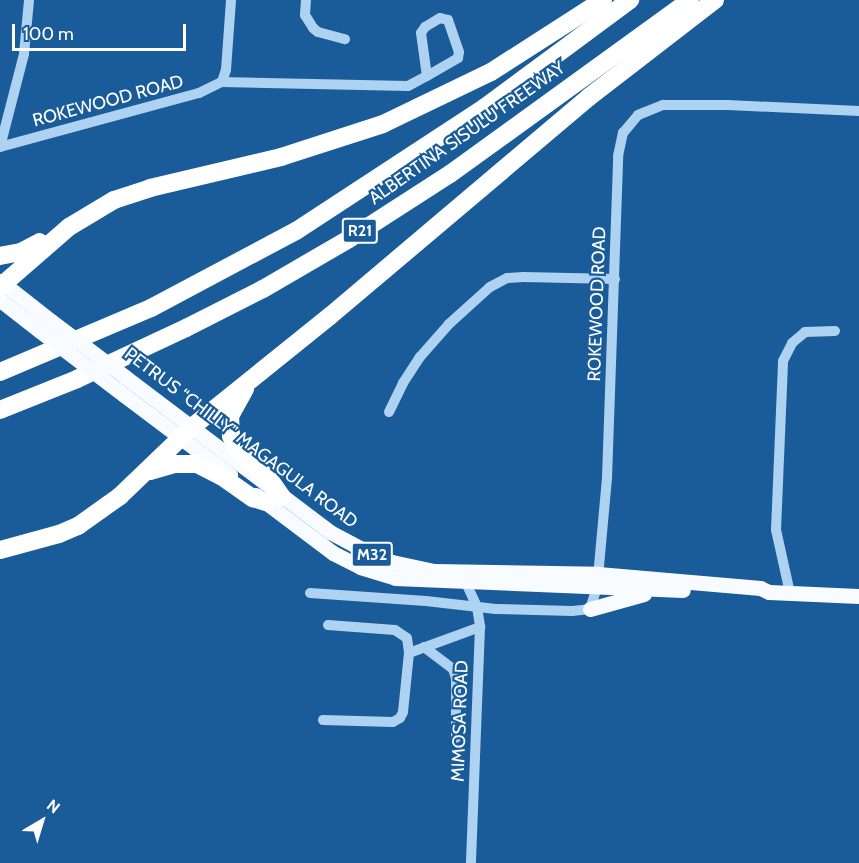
<!DOCTYPE html>
<html>
<head>
<meta charset="utf-8">
<style>
  body { margin:0 }
  #map { position:relative; width:859px; height:863px; overflow:hidden; background:#195c99; font-family:Cabin,sans-serif }
  div>[style] { position:absolute }
  .minor>* { height:10px; margin:-5px; padding:0 5px; transform-origin:5px; border-radius:5px; background:#aed2f1 }
  .major>* { height:15px; margin:-7.5px; padding:0 7.5px; transform-origin:7.5px; border-radius:7.5px; background:#f8fbff }
  .highway>* { height:18px; margin:-9px; padding:0 9px; transform-origin:9px; border-radius:9px; background:#fff }
  .major-bridge>* { height:15px; margin:-7.5px; padding:0 7.5px; transform-origin:7.5px; border-radius:7.5px; background:#f8fbff }
  span { translate:-50% -50%; white-space:nowrap; text-align:center; line-height:1.15; -webkit-text-stroke:4.5px #195c99; paint-order:stroke }
  .shield-label span { padding:2px 4px; background:#195c99; border:2px solid; border-radius:4px; -webkit-text-stroke-width:0 }
  .shield-label { font-size:16px; color:#fff; font-weight:700 }
  .street-label { font-size:18px; color:#fff }
  .north { position:absolute; left:12px; top:791px; width:60px; height:60px; -webkit-text-stroke:4px #195c99; paint-order:stroke; rotate:38deg; font-size:16px; font-weight:700; line-height:24px; text-align:center; color:#fff }
  .north::after { content:''; display:block; margin:auto; width:21px; height:27px; background:#fff; clip-path:polygon(50% 0,100% 100%,50% 72%,0 100%) }
  .scale { position:absolute; left:12px; top:24px; width:174px; height:27px; box-sizing:border-box; border:3px solid #fff; border-top:0; padding-left:8px; font-size:18px; line-height:21px; white-space:nowrap; color:#fff; -webkit-text-stroke:4px #195c99; paint-order:stroke }
</style>
</head>
<body>
<div id="map">
  <div class="minor">
    <i style="left:306px;top:0;width:15px;rotate:94deg"></i>
    <i style="left:305px;top:15px;width:15px;rotate:58deg"></i>
    <i style="left:313px;top:28px;width:6px;rotate:39deg"></i>
    <i style="left:318px;top:32px;width:28px;rotate:15deg"></i>
    <i style="left:222px;top:82px;width:186px;rotate:1.2deg"></i>
    <i style="left:408px;top:86px;width:21px;rotate:-28deg"></i>
    <i style="left:427px;top:76px;width:36px;rotate:-30deg"></i>
    <i style="left:458px;top:58px;width:6px;rotate:-81deg"></i>
    <i style="left:459px;top:52px;width:34px;rotate:-109deg"></i>
    <i style="left:448px;top:20px;width:8px;rotate:-166deg"></i>
    <i style="left:440px;top:18px;width:17px;rotate:149deg"></i>
    <i style="left:425px;top:27px;width:7px;rotate:124deg"></i>
    <i style="left:421px;top:33px;width:43px;rotate:82.1deg"></i>
    <i style="left:222px;top:82px;width:13px;rotate:-72deg"></i>
    <i style="left:226px;top:70px;width:70px;rotate:-85.9deg"></i>
    <i style="left:0;top:147px;width:206px;rotate:-15.2deg"></i>
    <i style="left:199px;top:93px;width:25px;rotate:-26deg"></i>
    <i style="left:0;top:147px;width:96px;rotate:-75.5deg"></i>
    <i style="left:24px;top:54px;width:54px;rotate:-84.7deg"></i>
    <i style="left:389px;top:412px;width:32px;rotate:-64deg"></i>
    <i style="left:403px;top:383px;width:31px;rotate:-57deg"></i>
    <i style="left:420px;top:357px;width:44px;rotate:-48.7deg"></i>
    <i style="left:449px;top:324px;width:55px;rotate:-42.1deg"></i>
    <i style="left:490px;top:287px;width:19px;rotate:-28deg"></i>
    <i style="left:507px;top:278px;width:17px;rotate:-3deg"></i>
    <i style="left:524px;top:277px;width:91px;rotate:1.3deg"></i>
    <i style="left:466px;top:583px;width:26px;rotate:65deg"></i>
    <i style="left:477px;top:607px;width:20px;rotate:81deg"></i>
    <i style="left:480px;top:627px;width:236px;rotate:92.2deg"></i>
    <i style="left:310px;top:593px;width:116px;rotate:3.9deg"></i>
    <i style="left:426px;top:601px;width:70px;rotate:6.5deg"></i>
    <i style="left:496px;top:609px;width:76px;rotate:1.5deg"></i>
    <i style="left:572px;top:611px;width:18px;rotate:-6deg"></i>
    <i style="left:590px;top:609px;width:22px;rotate:-72deg"></i>
    <i style="left:597px;top:588px;width:110px;rotate:-84.8deg"></i>
    <i style="left:607px;top:478px;width:322px;rotate:-88deg"></i>
    <i style="left:618px;top:156px;width:24px;rotate:-78deg"></i>
    <i style="left:623px;top:133px;width:23px;rotate:-50deg"></i>
    <i style="left:638px;top:115px;width:27px;rotate:-22deg"></i>
    <i style="left:663px;top:105px;width:65px"></i>
    <i style="left:728px;top:105px;width:131px;rotate:2.6deg"></i>
    <i style="left:790px;top:593px;width:65px;rotate:-102.5deg"></i>
    <i style="left:776px;top:530px;width:169px;rotate:-87.6deg"></i>
    <i style="left:783px;top:361px;width:20px;rotate:-63deg"></i>
    <i style="left:792px;top:343px;width:17px;rotate:-40deg"></i>
    <i style="left:805px;top:332px;width:30px;rotate:-2deg"></i>
    <i style="left:328px;top:625px;width:67px;rotate:4.3deg"></i>
    <i style="left:395px;top:630px;width:14px;rotate:34deg"></i>
    <i style="left:407px;top:638px;width:15px;rotate:82deg"></i>
    <i style="left:424px;top:647px;width:36px;rotate:37deg"></i>
    <i style="left:453px;top:669px;width:9px;rotate:72deg"></i>
    <i style="left:456px;top:678px;width:60px;rotate:90deg"></i>
    <i style="left:323px;top:720px;width:70px;rotate:1.6deg"></i>
    <i style="left:393px;top:722px;width:8px;rotate:-30deg"></i>
    <i style="left:400px;top:718px;width:7px;rotate:-63deg"></i>
    <i style="left:403px;top:712px;width:59px;rotate:-84.2deg"></i>
    <i style="left:409px;top:653px;width:76px;rotate:-20.1deg"></i>
  </div>
  <div class="major">
    <i style="left:0;top:281px;width:65px;rotate:38.1deg"></i>
    <i style="left:0;top:300px;width:51px;rotate:37.8deg"></i>
    <i style="left:125px;top:377px;width:257px;rotate:37.1deg"></i>
    <i style="left:330px;top:532px;width:47px;rotate:28.2deg"></i>
    <i style="left:371px;top:554px;width:22px;rotate:21deg"></i>
    <i style="left:392px;top:562px;width:43px;rotate:12.1deg"></i>
    <i style="left:434px;top:571px;width:164px;rotate:1deg"></i>
    <i style="left:598px;top:574px;width:163px;rotate:4.9deg"></i>
    <i style="left:760px;top:588px;width:10px;rotate:24deg"></i>
    <i style="left:769px;top:592px;width:90px;rotate:2.5deg"></i>
    <i style="left:124px;top:395px;width:133px;rotate:37deg"></i>
    <i style="left:256px;top:495px;width:96px;rotate:37deg"></i>
    <i style="left:333px;top:553px;width:30px;rotate:27deg"></i>
    <i style="left:360px;top:567px;width:37px;rotate:17deg"></i>
    <i style="left:395px;top:578px;width:288px;rotate:2.4deg"></i>
    <i style="left:590px;top:609px;width:56px;rotate:-15.5deg"></i>
  </div>
  <div class="highway">
    <i style="left:0;top:256px;width:21px;rotate:-11deg"></i>
    <i style="left:21px;top:252px;width:21px;rotate:-28deg"></i>
    <i style="left:0;top:287px;width:91px;rotate:-41deg"></i>
    <i style="left:69px;top:227px;width:52px;rotate:-31deg"></i>
    <i style="left:114px;top:200px;width:38px;rotate:-18deg"></i>
    <i style="left:150px;top:188px;width:135px;rotate:-13.3deg"></i>
    <i style="left:281px;top:157px;width:107px;rotate:-17.9deg"></i>
    <i style="left:383px;top:124px;width:120px;rotate:-25.7deg"></i>
    <i style="left:491px;top:72px;width:133px;rotate:-32.7deg"></i>
    <i style="left:0;top:372px;width:164px;rotate:-23deg"></i>
    <i style="left:151px;top:308px;width:164px;rotate:-28deg"></i>
    <i style="left:296px;top:231px;width:225px;rotate:-33.2deg"></i>
    <i style="left:484px;top:108px;width:182px;rotate:-36.5deg"></i>
    <i style="left:245px;top:389px;width:31px;rotate:119deg"></i>
    <i style="left:230px;top:416px;width:20px;rotate:87deg"></i>
    <i style="left:231px;top:436px;width:17px;rotate:62deg"></i>
    <i style="left:239px;top:451px;width:42px;rotate:43.1deg"></i>
    <i style="left:270px;top:480px;width:21px;rotate:55deg"></i>
    <i style="left:0;top:410px;width:83px;rotate:-21.9deg"></i>
    <i style="left:77px;top:379px;width:120px;rotate:-25.1deg"></i>
    <i style="left:186px;top:328px;width:86px;rotate:-26.9deg"></i>
    <i style="left:263px;top:289px;width:99px;rotate:-30.2deg"></i>
    <i style="left:349px;top:239px;width:120px;rotate:-32.8deg"></i>
    <i style="left:450px;top:174px;width:296px;rotate:-35.9deg"></i>
    <i style="left:150px;top:471px;width:26px;rotate:-16deg"></i>
    <i style="left:175px;top:464px;width:22px"></i>
    <i style="left:197px;top:464px;width:27px;rotate:27deg"></i>
    <i style="left:221px;top:476px;width:39px;rotate:35deg"></i>
    <i style="left:253px;top:498px;width:13px;rotate:18deg"></i>
    <i style="left:0;top:550px;width:61px;rotate:-15.2deg"></i>
    <i style="left:59px;top:534px;width:21px;rotate:-23deg"></i>
    <i style="left:78px;top:526px;width:52px;rotate:-35.5deg"></i>
    <i style="left:120px;top:496px;width:100px;rotate:-43.8deg"></i>
    <i style="left:192px;top:427px;width:177px;rotate:-38.8deg"></i>
    <i style="left:330px;top:316px;width:339px;rotate:-40.2deg"></i>
    <i style="left:589px;top:97px;width:159px;rotate:-37.6deg"></i>
  </div>
  <div class="major-bridge">
    <i style="left:51px;top:321px;width:93px;rotate:37.1deg"></i>
    <i style="left:40px;top:331px;width:106px;rotate:37.3deg"></i>
  </div>
  <div class="shield-label">
    <span style="left:360px;top:231px">R21</span>
    <span style="left:372px;top:555px">M32</span>
  </div>
  <div class="street-label">
    <span style="left:108px;top:101px;rotate:-15deg">ROKEWOOD ROAD</span>
    <span style="left:467px;top:133px;rotate:-35deg">ALBERTINA SISULU FREEWAY</span>
    <span style="left:597px;top:304px;rotate:-88deg">ROKEWOOD ROAD</span>
    <span style="left:241px;top:438px;rotate:37deg">PETRUS “CHILLY” MAGAGULA ROAD</span>
    <span style="left:460px;top:721px;rotate:-88deg">MIMOSA ROAD</span>
  </div>
  <div class="north">N</div>
  <div class="scale">100 m</div>
</div>
</body>
</html>
